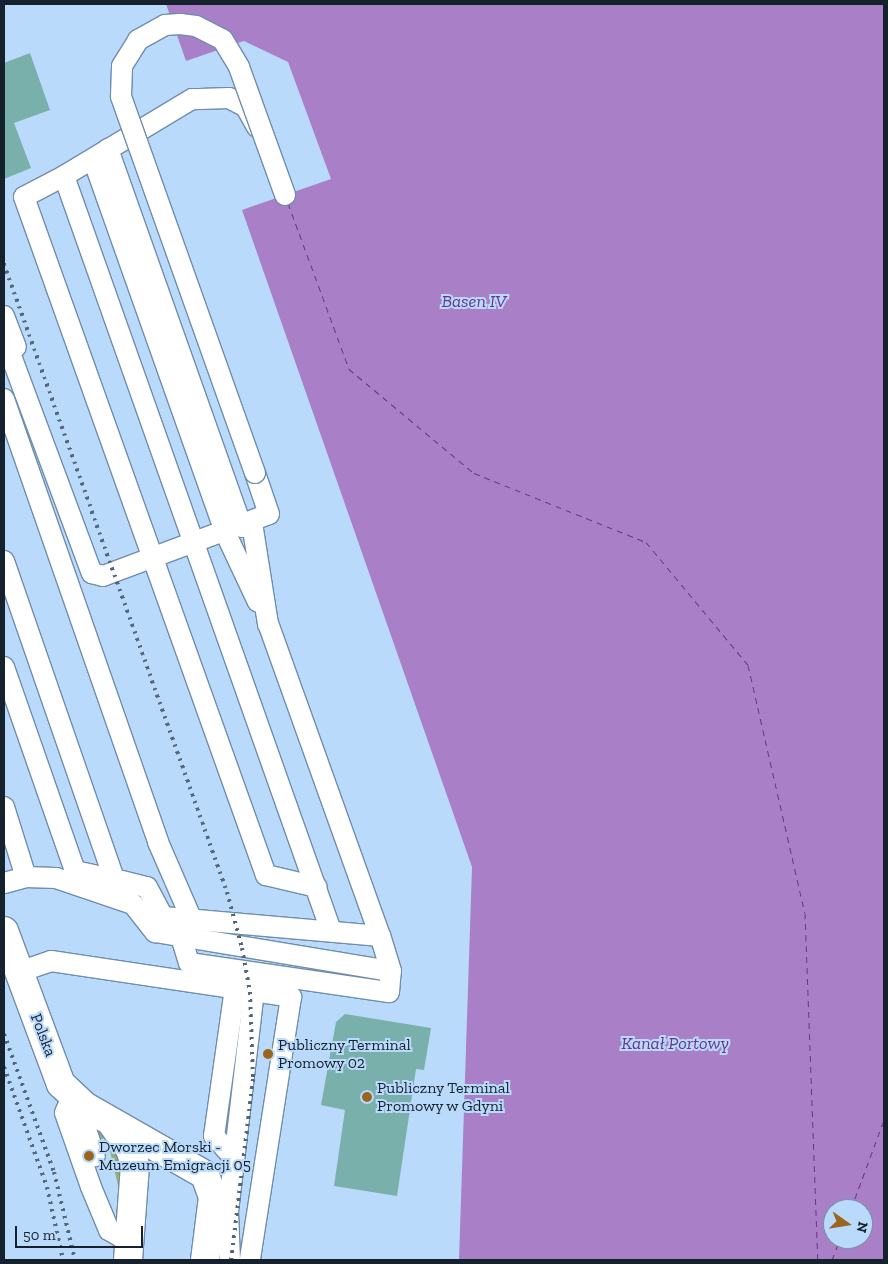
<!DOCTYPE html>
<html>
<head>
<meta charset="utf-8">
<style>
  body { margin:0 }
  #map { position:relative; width:888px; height:1264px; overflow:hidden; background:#badafc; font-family:"Zilla Slab",serif }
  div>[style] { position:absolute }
  .green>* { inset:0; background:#90b16f }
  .water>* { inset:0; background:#a980c7 }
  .ferry>* { height:1px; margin-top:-0.5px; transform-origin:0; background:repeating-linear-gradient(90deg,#683489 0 6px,transparent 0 11px) }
  .building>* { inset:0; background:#79b0ac }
  .roads { filter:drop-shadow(1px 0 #6f8dac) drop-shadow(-1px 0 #6f8dac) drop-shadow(0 1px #6f8dac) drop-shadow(0 -1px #6f8dac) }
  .minor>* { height:20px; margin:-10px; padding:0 10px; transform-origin:10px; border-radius:10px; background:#fff }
  .highway>* { height:28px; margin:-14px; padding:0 14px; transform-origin:14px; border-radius:14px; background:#fff }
  .rail>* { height:4px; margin-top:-2px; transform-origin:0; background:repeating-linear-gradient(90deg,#53667a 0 2.5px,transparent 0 7.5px) }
  .bridges { filter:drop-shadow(1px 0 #6f8dac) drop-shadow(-1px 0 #6f8dac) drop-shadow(0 1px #6f8dac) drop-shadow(0 -1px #6f8dac) }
  .minor-bridge>* { height:20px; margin:-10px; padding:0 10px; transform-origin:10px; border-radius:10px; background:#fff }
  .dots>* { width:14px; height:14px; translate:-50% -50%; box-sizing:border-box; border:2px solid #badafc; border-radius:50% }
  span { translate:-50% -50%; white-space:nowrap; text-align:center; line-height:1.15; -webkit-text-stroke:4px #badafc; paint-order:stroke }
  .street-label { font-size:16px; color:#15212d }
  .poi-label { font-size:16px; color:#15212d }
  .left { translate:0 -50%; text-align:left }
  .water-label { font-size:18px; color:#683489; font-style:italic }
  .frame { position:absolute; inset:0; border:5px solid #15212d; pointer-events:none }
  .north { position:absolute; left:823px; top:1199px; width:50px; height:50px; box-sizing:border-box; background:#badafc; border:1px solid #7890a9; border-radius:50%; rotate:103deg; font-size:14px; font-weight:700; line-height:20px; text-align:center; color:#15212d }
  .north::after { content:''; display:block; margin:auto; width:18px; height:22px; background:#9a651c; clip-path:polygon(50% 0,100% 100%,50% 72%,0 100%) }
  .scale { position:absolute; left:15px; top:1226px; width:128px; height:22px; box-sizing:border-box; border:2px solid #15212d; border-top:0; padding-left:6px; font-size:15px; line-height:18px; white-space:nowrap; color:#15212d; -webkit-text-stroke:4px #badafc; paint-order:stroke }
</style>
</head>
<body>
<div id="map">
  <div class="green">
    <i style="clip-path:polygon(91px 1121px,107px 1132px,126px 1160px,120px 1194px,107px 1138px,100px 1139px,102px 1162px)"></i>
  </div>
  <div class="water">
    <i style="clip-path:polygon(evenodd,166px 4px,884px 4px,884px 1260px,459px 1260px,472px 867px,242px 210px,331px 179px,288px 62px,244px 41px,186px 61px,166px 4px,833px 1209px,863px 1209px,863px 1239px,833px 1239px,833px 1209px)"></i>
  </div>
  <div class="ferry">
    <i style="left:288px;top:203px;width:177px;rotate:69.8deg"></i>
    <i style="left:349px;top:369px;width:163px;rotate:39.8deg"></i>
    <i style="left:474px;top:473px;width:185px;rotate:21.9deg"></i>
    <i style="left:646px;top:542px;width:160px;rotate:50.3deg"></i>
    <i style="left:748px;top:665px;width:254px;rotate:77.1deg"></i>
    <i style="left:805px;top:913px;width:347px;rotate:87.9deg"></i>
    <i style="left:851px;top:1209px;width:95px;rotate:-69.7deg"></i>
    <i style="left:832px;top:1260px;width:22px;rotate:-69deg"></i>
  </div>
  <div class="building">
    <i style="clip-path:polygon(30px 53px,50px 110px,14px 123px,31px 168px,4px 179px,4px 63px)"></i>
    <i style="clip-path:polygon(345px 1014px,431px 1028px,424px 1070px,416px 1069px,397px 1196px,334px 1186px,345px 1110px,321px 1105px,336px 1022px)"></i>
  </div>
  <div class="roads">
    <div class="minor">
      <i style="left:257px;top:127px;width:23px;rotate:-119deg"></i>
      <i style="left:246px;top:107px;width:19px;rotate:-152deg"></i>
      <i style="left:229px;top:98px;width:37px;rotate:178deg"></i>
      <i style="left:192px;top:99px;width:149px;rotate:149deg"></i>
      <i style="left:64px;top:176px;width:801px;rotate:70.52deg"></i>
      <i style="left:108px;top:149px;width:401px;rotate:70.5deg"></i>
      <i style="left:93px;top:159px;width:396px;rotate:70.5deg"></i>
      <i style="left:225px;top:532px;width:77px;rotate:64.8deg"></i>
      <i style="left:64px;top:176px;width:45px;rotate:152.3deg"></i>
      <i style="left:24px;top:197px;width:720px;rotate:70.36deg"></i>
      <i style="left:266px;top:875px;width:52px;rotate:13.2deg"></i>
      <i style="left:4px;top:316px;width:33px;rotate:69deg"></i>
      <i style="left:4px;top:337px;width:252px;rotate:69.6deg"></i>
      <i style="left:92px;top:573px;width:11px;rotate:15deg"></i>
      <i style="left:103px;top:576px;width:177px;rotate:-20.5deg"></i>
      <i style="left:269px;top:514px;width:43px;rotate:-108.9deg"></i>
      <i style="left:4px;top:399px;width:469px;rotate:70.8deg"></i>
      <i style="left:158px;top:842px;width:83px;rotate:66.5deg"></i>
      <i style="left:191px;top:918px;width:24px;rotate:112deg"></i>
      <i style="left:182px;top:940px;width:24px;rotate:73deg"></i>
      <i style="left:189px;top:963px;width:202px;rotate:8.3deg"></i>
      <i style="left:389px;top:992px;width:21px;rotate:-85deg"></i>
      <i style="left:4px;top:561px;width:336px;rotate:70.9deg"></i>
      <i style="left:114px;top:879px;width:34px;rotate:14deg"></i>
      <i style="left:147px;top:887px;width:34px;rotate:62deg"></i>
      <i style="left:163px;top:917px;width:218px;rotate:5deg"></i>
      <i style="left:380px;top:936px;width:331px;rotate:-109.7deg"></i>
      <i style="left:268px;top:624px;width:102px;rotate:-99deg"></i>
      <i style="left:4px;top:667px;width:216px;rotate:70.8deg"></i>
      <i style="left:75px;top:871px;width:25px;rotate:12deg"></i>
      <i style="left:4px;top:807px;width:73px;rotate:72.6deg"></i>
      <i style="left:4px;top:883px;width:23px;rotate:-15deg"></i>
      <i style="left:26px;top:877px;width:30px;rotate:2deg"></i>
      <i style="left:56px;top:878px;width:81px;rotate:18.7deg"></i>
      <i style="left:133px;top:904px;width:36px;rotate:52deg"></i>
      <i style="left:155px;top:932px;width:239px;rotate:9.4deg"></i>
      <i style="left:391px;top:971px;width:37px;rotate:-107deg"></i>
      <i style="left:19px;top:972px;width:34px;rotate:-19deg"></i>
      <i style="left:51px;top:961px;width:243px;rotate:8.5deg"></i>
      <i style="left:291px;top:997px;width:266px;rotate:98.9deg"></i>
      <i style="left:72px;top:1097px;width:17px;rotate:114deg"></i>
      <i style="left:65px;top:1113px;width:78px;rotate:70.6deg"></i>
      <i style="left:91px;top:1187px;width:47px;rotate:67.3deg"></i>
      <i style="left:109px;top:1230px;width:24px;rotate:30deg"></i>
      <i style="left:86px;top:1107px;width:16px;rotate:97deg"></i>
      <i style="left:84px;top:1123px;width:35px;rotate:72deg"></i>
      <i style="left:234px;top:1158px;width:30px;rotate:-132deg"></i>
      <i style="left:214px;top:1136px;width:148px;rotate:-81.9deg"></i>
      <i style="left:230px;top:1260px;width:48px;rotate:-92.4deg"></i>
      <i style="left:228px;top:1212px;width:222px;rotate:-83.3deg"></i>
    </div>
    <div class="highway">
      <i style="left:4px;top:931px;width:163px;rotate:69.6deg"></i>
      <i style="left:61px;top:1084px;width:34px;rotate:43deg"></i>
      <i style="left:86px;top:1107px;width:137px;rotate:29.7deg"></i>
      <i style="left:205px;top:1175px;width:23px;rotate:70deg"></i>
      <i style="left:213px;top:1197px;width:64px;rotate:97.2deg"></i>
      <i style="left:111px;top:1122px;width:33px;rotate:55deg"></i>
      <i style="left:130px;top:1149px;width:17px;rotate:73deg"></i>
      <i style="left:135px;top:1165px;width:95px;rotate:94.2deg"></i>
    </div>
  </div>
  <div class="rail">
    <i style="left:4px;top:264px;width:666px;rotate:70.45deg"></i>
    <i style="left:227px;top:892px;width:58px;rotate:75deg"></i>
    <i style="left:242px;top:948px;width:45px;rotate:79.7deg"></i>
    <i style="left:250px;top:992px;width:87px;rotate:88deg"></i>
    <i style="left:253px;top:1079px;width:182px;rotate:96.9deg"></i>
    <i style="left:4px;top:1034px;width:147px;rotate:70.1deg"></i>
    <i style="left:54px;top:1172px;width:90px;rotate:76.6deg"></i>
    <i style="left:4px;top:1067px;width:127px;rotate:70.3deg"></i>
    <i style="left:47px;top:1187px;width:75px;rotate:77.6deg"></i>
  </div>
  <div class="bridges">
    <div class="minor-bridge">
      <i style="left:255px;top:473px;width:400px;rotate:-109.6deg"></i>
      <i style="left:121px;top:96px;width:30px;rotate:-88deg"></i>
      <i style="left:122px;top:66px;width:31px;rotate:-58deg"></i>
      <i style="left:138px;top:40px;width:31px;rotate:-29deg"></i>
      <i style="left:165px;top:25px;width:15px;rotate:-4deg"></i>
      <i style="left:180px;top:24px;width:16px;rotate:7deg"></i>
      <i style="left:196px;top:26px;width:30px;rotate:27deg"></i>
      <i style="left:223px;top:40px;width:31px;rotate:59deg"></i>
      <i style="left:239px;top:67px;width:136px;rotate:70.2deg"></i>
    </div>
  </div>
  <div class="dots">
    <i style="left:268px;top:1054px;background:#9a651c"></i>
    <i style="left:367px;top:1097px;background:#9a651c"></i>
    <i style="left:89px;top:1156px;background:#9a651c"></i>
  </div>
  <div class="street-label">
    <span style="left:43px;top:1035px;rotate:69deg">Polska</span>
  </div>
  <div class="poi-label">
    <span class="left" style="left:278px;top:1054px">Publiczny Terminal<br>Promowy 02</span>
    <span class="left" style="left:377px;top:1097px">Publiczny Terminal<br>Promowy w Gdyni</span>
    <span class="left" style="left:99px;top:1156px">Dworzec Morski -<br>Muzeum Emigracji 05</span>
  </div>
  <div class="water-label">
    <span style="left:474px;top:301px">Basen IV</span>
    <span style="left:675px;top:1043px">Kanał Portowy</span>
  </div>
  <div class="frame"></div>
  <div class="north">N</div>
  <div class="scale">50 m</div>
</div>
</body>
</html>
